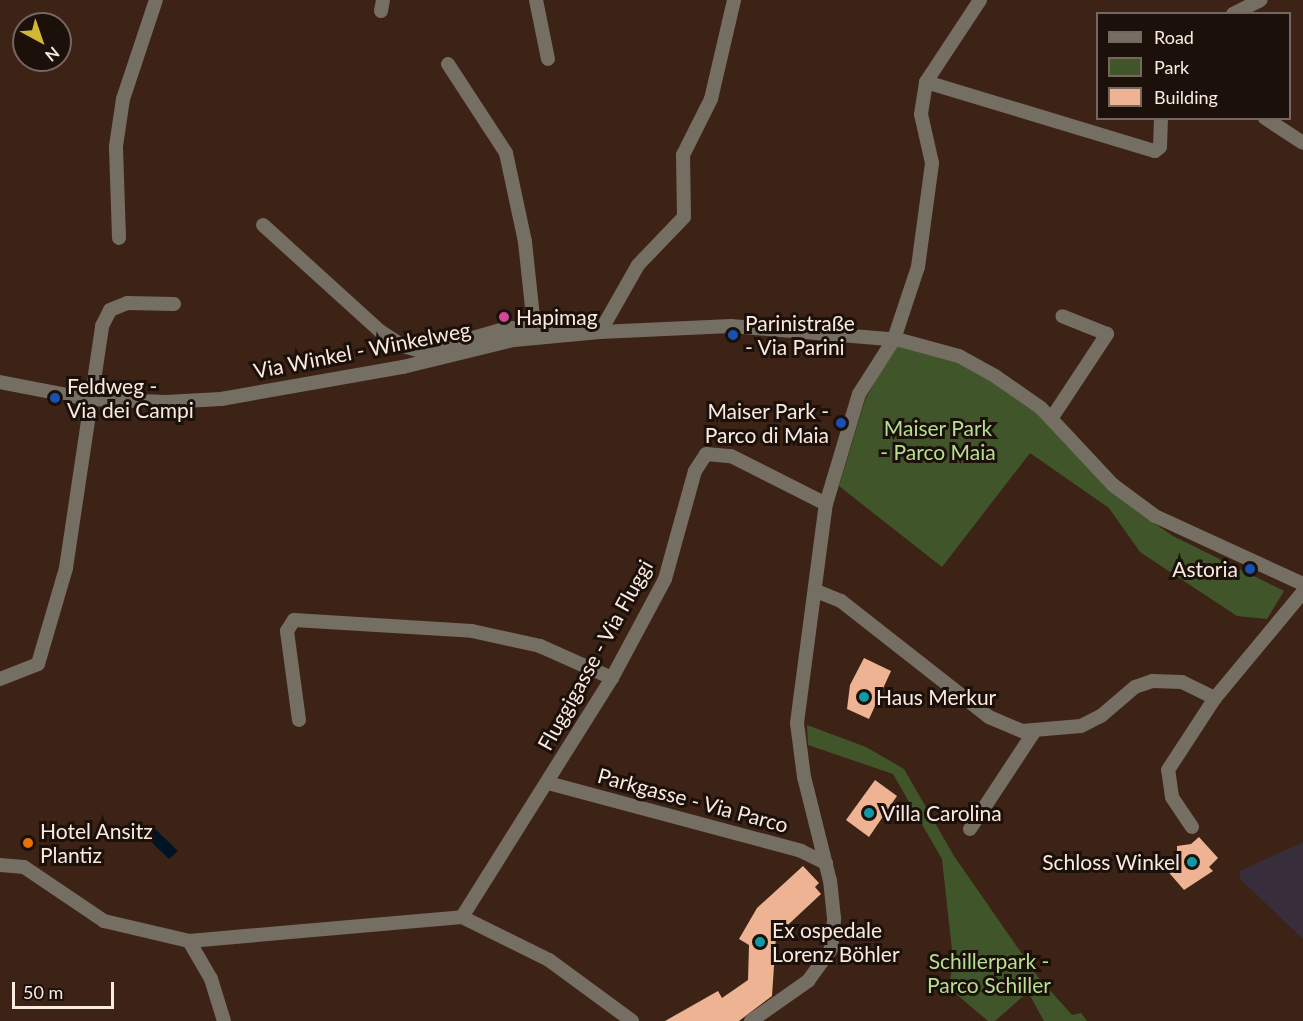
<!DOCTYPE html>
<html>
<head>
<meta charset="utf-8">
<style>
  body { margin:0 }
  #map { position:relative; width:1303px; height:1021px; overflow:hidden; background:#3c2315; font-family:Lato,sans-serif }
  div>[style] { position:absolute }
  .medical>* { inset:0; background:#382d3b }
  .green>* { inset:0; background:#40562a }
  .water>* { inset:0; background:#001427 }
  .building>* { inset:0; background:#eeb392 }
  .minor>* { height:14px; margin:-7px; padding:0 7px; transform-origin:7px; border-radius:7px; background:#746f62 }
  .dots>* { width:16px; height:16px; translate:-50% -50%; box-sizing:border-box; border:3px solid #1b100a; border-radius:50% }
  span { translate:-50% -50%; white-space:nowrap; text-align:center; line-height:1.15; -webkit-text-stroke:6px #1b100a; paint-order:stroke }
  .poi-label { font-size:21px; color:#fbeae1 }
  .left { translate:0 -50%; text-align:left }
  .right { translate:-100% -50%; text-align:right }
  .street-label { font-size:21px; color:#fbeae1 }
  .park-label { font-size:21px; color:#b7df91 }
  .legend { position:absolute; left:1096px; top:12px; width:195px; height:108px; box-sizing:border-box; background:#1b100a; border:2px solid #756760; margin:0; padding:8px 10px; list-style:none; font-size:18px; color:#fbeae1 }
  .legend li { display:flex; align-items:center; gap:12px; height:30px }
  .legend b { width:30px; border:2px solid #756760 }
  .north { position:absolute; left:12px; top:12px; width:60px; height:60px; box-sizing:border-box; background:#1b100a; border:2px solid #756760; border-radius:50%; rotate:140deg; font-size:16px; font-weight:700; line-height:24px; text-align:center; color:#fbeae1 }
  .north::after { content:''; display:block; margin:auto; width:21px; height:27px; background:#d2b736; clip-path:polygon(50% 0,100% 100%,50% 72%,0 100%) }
  .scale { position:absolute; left:12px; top:982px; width:102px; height:27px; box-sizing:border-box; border:3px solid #fbeae1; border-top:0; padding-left:8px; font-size:18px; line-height:21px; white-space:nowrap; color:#fbeae1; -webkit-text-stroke:4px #1b100a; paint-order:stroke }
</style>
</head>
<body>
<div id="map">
  <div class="medical">
    <i style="clip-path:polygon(1303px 842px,1303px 939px,1240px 879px,1240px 871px)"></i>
  </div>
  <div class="green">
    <i style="clip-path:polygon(896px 341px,958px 358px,1038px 411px,1138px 512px,1173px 536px,1284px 591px,1267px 619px,1237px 616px,1140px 552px,1109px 508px,1030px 453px,942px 567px,839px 486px,865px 400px)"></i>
    <i style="clip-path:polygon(807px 725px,866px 747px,904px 769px,954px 856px,1038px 977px,1072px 1015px,1081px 1013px,1087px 1021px,1044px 1021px,1028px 992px,995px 1021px,988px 1021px,949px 988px,953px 959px,942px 859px,893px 774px,808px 745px)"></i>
  </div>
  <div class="water">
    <i style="clip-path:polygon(152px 826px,178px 851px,169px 859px,143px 834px)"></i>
  </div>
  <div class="building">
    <i style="clip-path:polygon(864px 658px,891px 671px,869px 719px,847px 709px,850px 685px)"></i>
    <i style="clip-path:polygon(875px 780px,897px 796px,869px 837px,846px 820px)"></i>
    <i style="clip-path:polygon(1199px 837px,1218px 858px,1209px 867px,1213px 871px,1184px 890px,1165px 868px,1177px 858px,1177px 846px,1191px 844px)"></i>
    <i style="clip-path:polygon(803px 866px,819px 883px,815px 887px,821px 894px,776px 936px,772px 996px,739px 1021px,665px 1021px,718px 991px,722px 998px,748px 980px,749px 945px,739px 939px,757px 908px)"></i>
  </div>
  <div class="minor">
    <i style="left:536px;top:0;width:60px;rotate:78.5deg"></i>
    <i style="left:381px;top:11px;width:11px;rotate:-80deg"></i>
    <i style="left:1233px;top:14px;width:31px;rotate:-27deg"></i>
    <i style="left:448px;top:64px;width:106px;rotate:56.9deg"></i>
    <i style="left:506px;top:153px;width:91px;rotate:77.9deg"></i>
    <i style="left:525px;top:242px;width:84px;rotate:83.9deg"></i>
    <i style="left:926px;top:82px;width:239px;rotate:16.8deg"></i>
    <i style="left:1155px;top:151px;width:6px;rotate:-39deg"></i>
    <i style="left:1160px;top:147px;width:29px;rotate:-88deg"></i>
    <i style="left:1265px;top:118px;width:45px;rotate:33.3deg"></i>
    <i style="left:263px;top:225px;width:158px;rotate:42.2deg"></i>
    <i style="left:380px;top:331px;width:27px;rotate:33deg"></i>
    <i style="left:403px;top:346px;width:22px;rotate:16deg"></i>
    <i style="left:424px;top:352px;width:86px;rotate:-16.1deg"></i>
    <i style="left:507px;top:328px;width:60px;rotate:1deg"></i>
    <i style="left:119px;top:238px;width:92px;rotate:-91.9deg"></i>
    <i style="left:116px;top:146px;width:48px;rotate:-81.5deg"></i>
    <i style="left:123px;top:99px;width:104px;rotate:-71.6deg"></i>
    <i style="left:600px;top:332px;width:77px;rotate:-60.4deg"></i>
    <i style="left:638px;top:265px;width:66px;rotate:-46.2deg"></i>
    <i style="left:684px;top:217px;width:62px;rotate:-90.9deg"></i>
    <i style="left:683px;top:155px;width:63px;rotate:-63.4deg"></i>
    <i style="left:711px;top:99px;width:102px;rotate:-76.9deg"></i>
    <i style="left:0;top:382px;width:90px;rotate:10.9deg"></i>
    <i style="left:88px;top:399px;width:78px;rotate:2.2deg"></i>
    <i style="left:166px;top:402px;width:55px;rotate:-3.1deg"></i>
    <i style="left:221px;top:399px;width:185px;rotate:-10deg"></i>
    <i style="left:403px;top:367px;width:114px;rotate:-13.7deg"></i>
    <i style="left:514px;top:340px;width:86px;rotate:-5.3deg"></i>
    <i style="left:600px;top:332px;width:131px;rotate:-2.6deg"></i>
    <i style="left:731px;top:326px;width:170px;rotate:4.7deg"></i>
    <i style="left:900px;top:340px;width:61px;rotate:15.2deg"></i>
    <i style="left:959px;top:356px;width:41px;rotate:29.1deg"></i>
    <i style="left:995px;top:376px;width:56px;rotate:34.8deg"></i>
    <i style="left:1041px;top:408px;width:105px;rotate:46.9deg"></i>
    <i style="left:1113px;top:485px;width:52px;rotate:36.4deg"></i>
    <i style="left:1155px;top:516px;width:163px;rotate:24.7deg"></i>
    <i style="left:1051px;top:419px;width:102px;rotate:-56.6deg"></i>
    <i style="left:1107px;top:334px;width:48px;rotate:-158.2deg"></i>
    <i style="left:816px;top:591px;width:27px;rotate:22deg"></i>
    <i style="left:841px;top:601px;width:188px;rotate:38.1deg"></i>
    <i style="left:989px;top:717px;width:36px;rotate:23deg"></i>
    <i style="left:1022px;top:731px;width:59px;rotate:-4.8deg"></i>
    <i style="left:1081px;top:726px;width:22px;rotate:-27deg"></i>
    <i style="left:1101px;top:716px;width:45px;rotate:-40.5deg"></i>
    <i style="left:1135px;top:687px;width:18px;rotate:-19deg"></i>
    <i style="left:1152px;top:681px;width:30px;rotate:2deg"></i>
    <i style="left:1182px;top:682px;width:37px;rotate:26deg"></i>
    <i style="left:0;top:679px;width:41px;rotate:-21.5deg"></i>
    <i style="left:38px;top:664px;width:100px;rotate:-73.7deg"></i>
    <i style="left:66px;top:568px;width:245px;rotate:-81.5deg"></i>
    <i style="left:102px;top:326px;width:18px;rotate:-63deg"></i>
    <i style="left:110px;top:310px;width:18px;rotate:-22deg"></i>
    <i style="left:127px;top:303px;width:47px;rotate:1.2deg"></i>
    <i style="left:299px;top:720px;width:90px;rotate:-97.7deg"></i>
    <i style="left:287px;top:631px;width:13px;rotate:-58deg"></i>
    <i style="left:294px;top:620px;width:178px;rotate:3.5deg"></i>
    <i style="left:472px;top:631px;width:70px;rotate:12.4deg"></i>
    <i style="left:540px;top:646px;width:79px;rotate:24deg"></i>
    <i style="left:548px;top:783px;width:262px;rotate:15deg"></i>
    <i style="left:801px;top:851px;width:28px;rotate:26deg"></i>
    <i style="left:1192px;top:827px;width:36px;rotate:-124deg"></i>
    <i style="left:1172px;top:797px;width:27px;rotate:-98deg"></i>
    <i style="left:1168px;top:770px;width:86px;rotate:-56.9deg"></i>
    <i style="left:1215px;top:698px;width:138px;rotate:-50.3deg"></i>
    <i style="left:970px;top:829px;width:116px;rotate:-56.6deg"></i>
    <i style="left:0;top:865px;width:24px;rotate:5deg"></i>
    <i style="left:24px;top:867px;width:97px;rotate:34deg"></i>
    <i style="left:104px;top:921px;width:87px;rotate:13.2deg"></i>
    <i style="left:189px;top:941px;width:274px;rotate:-5deg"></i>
    <i style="left:462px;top:917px;width:97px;rotate:26.3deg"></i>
    <i style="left:549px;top:960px;width:103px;rotate:36.3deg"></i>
    <i style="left:462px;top:917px;width:282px;rotate:-57.9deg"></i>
    <i style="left:612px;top:678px;width:112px;rotate:-61.8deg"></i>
    <i style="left:665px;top:579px;width:112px;rotate:-74.5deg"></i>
    <i style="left:695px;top:471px;width:20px;rotate:-57deg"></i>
    <i style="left:706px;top:454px;width:25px;rotate:5deg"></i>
    <i style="left:731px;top:456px;width:106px;rotate:26.8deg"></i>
    <i style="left:189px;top:941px;width:44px;rotate:59.9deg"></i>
    <i style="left:211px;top:979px;width:44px;rotate:72.8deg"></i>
    <i style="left:751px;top:1021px;width:70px;rotate:-35.1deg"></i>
    <i style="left:808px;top:981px;width:39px;rotate:-54deg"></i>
    <i style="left:831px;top:949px;width:31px;rotate:-84deg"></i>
    <i style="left:834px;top:918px;width:37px;rotate:-96deg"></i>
    <i style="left:830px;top:881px;width:107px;rotate:-104deg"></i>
    <i style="left:804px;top:777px;width:54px;rotate:-97.4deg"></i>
    <i style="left:797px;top:723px;width:221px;rotate:-82.5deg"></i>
    <i style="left:826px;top:504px;width:115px;rotate:-73.3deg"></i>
    <i style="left:859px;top:394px;width:65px;rotate:-57.5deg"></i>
    <i style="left:894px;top:339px;width:76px;rotate:-71.6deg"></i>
    <i style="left:918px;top:267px;width:105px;rotate:-82.3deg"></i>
    <i style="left:932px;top:163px;width:50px;rotate:-102.7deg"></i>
    <i style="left:921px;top:114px;width:32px;rotate:-81deg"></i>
    <i style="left:926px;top:82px;width:98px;rotate:-56.6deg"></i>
  </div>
  <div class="dots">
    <i style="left:504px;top:317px;background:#d1479c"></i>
    <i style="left:733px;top:335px;background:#1a4fb4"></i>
    <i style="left:55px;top:398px;background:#1a4fb4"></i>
    <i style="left:841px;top:423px;background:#1a4fb4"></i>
    <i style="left:1250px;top:569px;background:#1a4fb4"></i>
    <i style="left:864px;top:697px;background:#0f9aa8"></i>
    <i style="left:869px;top:813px;background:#0f9aa8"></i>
    <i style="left:28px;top:843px;background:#e8710a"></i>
    <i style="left:1192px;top:862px;background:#0f9aa8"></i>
    <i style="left:760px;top:942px;background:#0f9aa8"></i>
  </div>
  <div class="poi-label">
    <span class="left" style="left:516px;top:317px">Hapimag</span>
    <span class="left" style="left:745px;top:335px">Parinistraße<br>- Via Parini</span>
    <span class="left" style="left:67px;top:398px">Feldweg -<br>Via dei Campi</span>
    <span class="right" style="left:829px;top:423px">Maiser Park -<br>Parco di Maia</span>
    <span class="right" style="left:1238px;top:569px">Astoria</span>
    <span class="left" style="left:876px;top:697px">Haus Merkur</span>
    <span class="left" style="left:881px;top:813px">Villa Carolina</span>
    <span class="left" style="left:40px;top:843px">Hotel Ansitz<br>Plantiz</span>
    <span class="right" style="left:1180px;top:862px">Schloss Winkel</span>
    <span class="left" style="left:772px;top:942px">Ex ospedale<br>Lorenz Böhler</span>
  </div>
  <div class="street-label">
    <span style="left:362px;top:350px;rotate:-11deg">Via Winkel - Winkelweg</span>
    <span style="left:595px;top:655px;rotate:-61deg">Fluggigasse - Via Fluggi</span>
    <span style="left:693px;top:800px;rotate:15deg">Parkgasse - Via Parco</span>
  </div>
  <div class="park-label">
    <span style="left:938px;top:440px">Maiser Park<br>- Parco Maia</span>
    <span style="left:989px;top:973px">Schillerpark -<br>Parco Schiller</span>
  </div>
  <ul class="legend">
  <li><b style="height:8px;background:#746f62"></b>Road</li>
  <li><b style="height:16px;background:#40562a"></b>Park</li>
  <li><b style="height:16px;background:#eeb392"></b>Building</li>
  </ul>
  <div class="north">N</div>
  <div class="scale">50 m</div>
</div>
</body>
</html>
